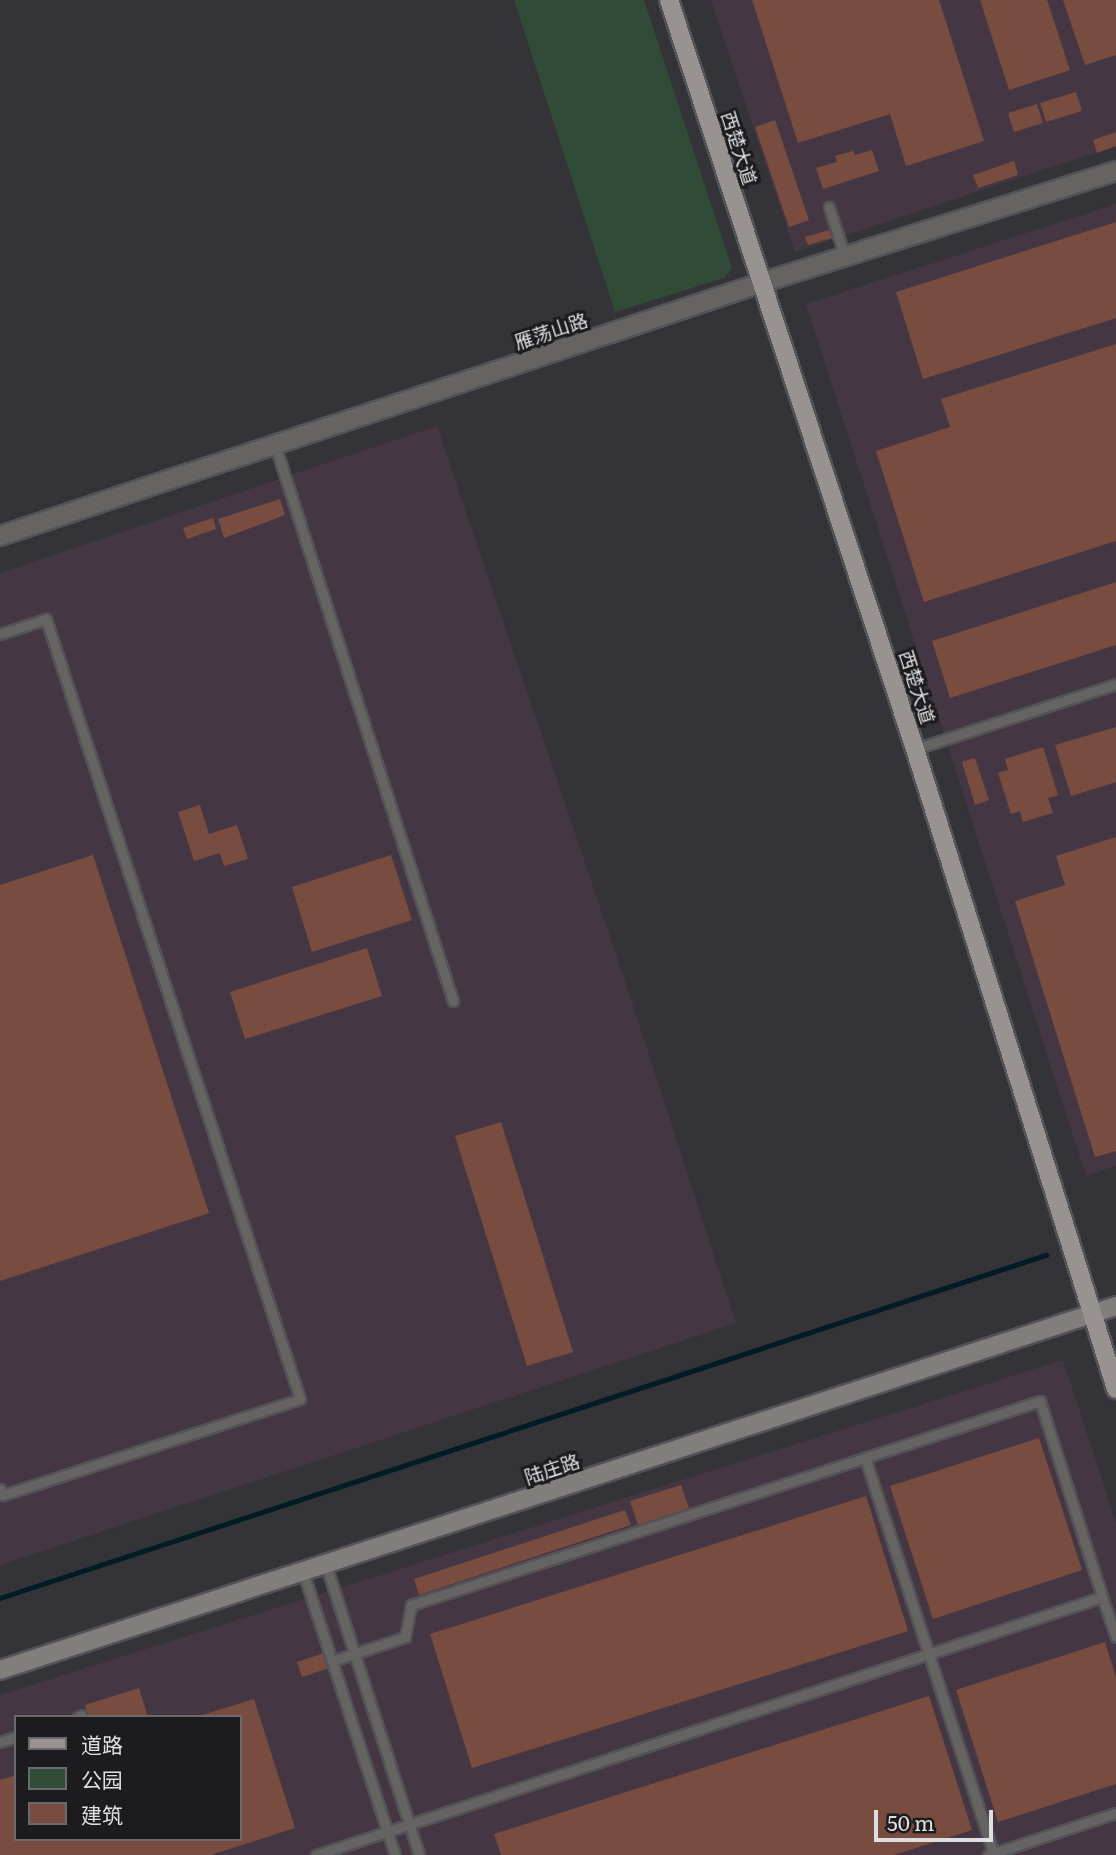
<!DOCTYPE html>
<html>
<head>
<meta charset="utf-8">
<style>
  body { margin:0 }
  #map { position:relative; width:1116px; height:1855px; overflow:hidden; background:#343337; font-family:Literata,"Noto Sans SC",serif }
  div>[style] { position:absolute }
  .industrial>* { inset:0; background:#453643 }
  .green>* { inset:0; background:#304b38 }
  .stream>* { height:4.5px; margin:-2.25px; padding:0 2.25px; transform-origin:2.25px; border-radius:2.25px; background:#011c24 }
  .building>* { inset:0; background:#784d40 }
  .roads { filter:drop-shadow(2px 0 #535256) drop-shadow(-2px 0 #535256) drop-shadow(0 2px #535256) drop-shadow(0 -2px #535256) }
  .lane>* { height:9px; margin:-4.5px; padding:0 4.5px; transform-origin:4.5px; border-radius:4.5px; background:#666463 }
  .street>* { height:18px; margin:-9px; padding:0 9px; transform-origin:9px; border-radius:9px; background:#666463 }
  .secondary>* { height:18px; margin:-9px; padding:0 9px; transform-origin:9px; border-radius:9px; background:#827e7d }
  .primary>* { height:18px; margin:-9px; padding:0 9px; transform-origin:9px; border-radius:9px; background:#989291 }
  span { translate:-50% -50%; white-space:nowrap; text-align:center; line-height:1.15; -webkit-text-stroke:6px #1c1b1d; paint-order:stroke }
  .street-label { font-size:19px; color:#dfdee1 }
  .legend { position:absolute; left:14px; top:1715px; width:228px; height:126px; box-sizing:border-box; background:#1c1b1d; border:2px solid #6a696b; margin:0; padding:9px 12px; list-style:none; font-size:21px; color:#dfdee1 }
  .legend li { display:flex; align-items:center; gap:14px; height:35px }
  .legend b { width:35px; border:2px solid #6a696b }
  .scale { position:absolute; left:874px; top:1810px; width:119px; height:32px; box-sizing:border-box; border:4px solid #dfdee1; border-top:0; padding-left:9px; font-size:21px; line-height:24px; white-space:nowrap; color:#dfdee1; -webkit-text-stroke:5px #1c1b1d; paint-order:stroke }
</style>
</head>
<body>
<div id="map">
  <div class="industrial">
    <i style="clip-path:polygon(711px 0,1116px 0,1116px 146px,795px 252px)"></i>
    <i style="clip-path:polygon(1116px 204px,1116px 1166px,1086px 1176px,806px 304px)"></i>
    <i style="clip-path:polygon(437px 426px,623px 975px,736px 1323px,0 1565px,0 573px)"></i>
    <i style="clip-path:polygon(evenodd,1063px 1360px,1116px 1523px,1116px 1855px,0 1855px,0 1695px,1063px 1360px,16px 1717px,240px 1717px,240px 1839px,16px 1839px,16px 1717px)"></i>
  </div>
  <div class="green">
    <i style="clip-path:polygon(514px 0,644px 0,732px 268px,724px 278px,615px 312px)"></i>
  </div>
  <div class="stream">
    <i style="left:0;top:1598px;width:1101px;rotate:-18.16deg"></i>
  </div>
  <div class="building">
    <i style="clip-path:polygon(752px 0,939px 0,984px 141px,906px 166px,890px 114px,798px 143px)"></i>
    <i style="clip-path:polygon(980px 0,1047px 0,1070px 70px,1009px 90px)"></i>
    <i style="clip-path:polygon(1063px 0,1116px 0,1116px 55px,1085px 65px)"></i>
    <i style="clip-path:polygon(1076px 92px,1082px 111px,1046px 122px,1040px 103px)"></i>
    <i style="clip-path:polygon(1037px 104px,1043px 123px,1014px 132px,1008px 113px)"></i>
    <i style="clip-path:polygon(775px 120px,809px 220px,789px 227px,755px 127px)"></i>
    <i style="clip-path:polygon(1116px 132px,1116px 146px,1097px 153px,1093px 140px)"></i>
    <i style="clip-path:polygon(872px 150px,879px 171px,823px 189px,816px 168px,837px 162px,835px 156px,853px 151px,855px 155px)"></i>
    <i style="clip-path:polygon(1014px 161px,1018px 175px,978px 188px,973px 175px)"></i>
    <i style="clip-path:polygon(1116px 222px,1116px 318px,923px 379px,896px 292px)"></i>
    <i style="clip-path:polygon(829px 230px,832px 238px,808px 245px,805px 237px)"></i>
    <i style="clip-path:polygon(1116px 344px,1116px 541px,924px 602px,876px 451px,950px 427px,941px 399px)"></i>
    <i style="clip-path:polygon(280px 499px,285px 515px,224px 538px,218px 519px)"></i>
    <i style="clip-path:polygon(213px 518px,216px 529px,187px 539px,183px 528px)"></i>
    <i style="clip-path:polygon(1116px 582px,1116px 645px,950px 698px,932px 641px)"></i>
    <i style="clip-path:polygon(1116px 727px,1116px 782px,1071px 796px,1055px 745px)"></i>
    <i style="clip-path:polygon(1043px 747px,1058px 795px,1048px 798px,1053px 813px,1023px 822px,1020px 811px,1011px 814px,998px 773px,1008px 770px,1005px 759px)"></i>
    <i style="clip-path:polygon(975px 758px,989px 800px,975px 805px,962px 762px)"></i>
    <i style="clip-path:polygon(200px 805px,209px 834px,237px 825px,248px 859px,224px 866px,220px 853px,194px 861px,178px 812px)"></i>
    <i style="clip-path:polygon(1116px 837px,1116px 1151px,1095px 1157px,1015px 901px,1065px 885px,1056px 856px)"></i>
    <i style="clip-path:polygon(93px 855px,209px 1213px,0 1281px,0 885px)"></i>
    <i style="clip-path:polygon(391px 855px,412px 920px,312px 952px,292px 887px)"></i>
    <i style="clip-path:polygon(367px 948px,382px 996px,245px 1039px,230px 992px)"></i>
    <i style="clip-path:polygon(501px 1122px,573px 1352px,527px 1366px,455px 1136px)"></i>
    <i style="clip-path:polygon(1039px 1438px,1082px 1570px,933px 1619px,890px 1486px)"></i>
    <i style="clip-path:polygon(681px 1485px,689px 1508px,638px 1525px,630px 1501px)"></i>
    <i style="clip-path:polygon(866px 1496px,908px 1631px,472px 1768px,430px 1634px)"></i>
    <i style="clip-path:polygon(625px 1510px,631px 1525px,419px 1595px,414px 1579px)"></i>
    <i style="clip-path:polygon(1105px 1642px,1116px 1677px,1116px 1784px,998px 1822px,956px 1690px)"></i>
    <i style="clip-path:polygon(324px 1653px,329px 1668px,302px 1677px,297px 1662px)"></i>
    <i style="clip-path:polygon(139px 1688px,148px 1717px,89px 1717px,85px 1705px)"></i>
    <i style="clip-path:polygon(929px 1696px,972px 1830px,894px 1855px,501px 1855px,494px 1834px)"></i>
    <i style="clip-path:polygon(254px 1699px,295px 1828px,211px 1855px,0 1855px,0 1780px,16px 1775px,16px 1839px,240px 1839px,240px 1717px,199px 1716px)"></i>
  </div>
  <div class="roads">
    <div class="lane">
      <i style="left:829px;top:207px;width:52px;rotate:72.3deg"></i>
      <i style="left:275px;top:445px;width:584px;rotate:72.25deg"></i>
      <i style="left:0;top:634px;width:48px;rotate:-18.1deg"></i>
      <i style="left:46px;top:619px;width:820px;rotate:71.96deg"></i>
      <i style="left:300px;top:1399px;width:313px;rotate:162.1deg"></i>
      <i style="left:2px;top:1495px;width:6px;rotate:-108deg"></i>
      <i style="left:915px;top:749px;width:211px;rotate:-17.9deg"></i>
      <i style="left:865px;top:1458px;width:415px;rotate:72deg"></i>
      <i style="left:326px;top:1565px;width:305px;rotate:72.2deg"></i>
      <i style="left:303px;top:1572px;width:298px;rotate:72deg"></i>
      <i style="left:332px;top:1661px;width:77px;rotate:-18.2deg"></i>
      <i style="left:405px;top:1637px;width:33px;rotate:-79deg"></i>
      <i style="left:411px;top:1605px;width:661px;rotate:-17.97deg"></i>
      <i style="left:1040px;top:1401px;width:206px;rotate:72.4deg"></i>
      <i style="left:78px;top:1717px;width:4px;rotate:-27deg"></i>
      <i style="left:0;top:1742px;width:17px;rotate:-17deg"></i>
      <i style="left:316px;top:1855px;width:827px;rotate:-18.17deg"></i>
      <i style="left:1102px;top:1597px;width:42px;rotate:70.7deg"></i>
      <i style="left:988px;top:1855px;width:135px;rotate:-18.2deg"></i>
    </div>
    <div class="street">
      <i style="left:0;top:536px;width:802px;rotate:-18.39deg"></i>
      <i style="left:761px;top:283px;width:372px;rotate:-17.5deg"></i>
    </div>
    <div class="secondary">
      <i style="left:0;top:1670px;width:1174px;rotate:-18.06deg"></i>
    </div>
    <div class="primary">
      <i style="left:669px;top:0;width:788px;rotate:71.82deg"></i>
      <i style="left:915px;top:749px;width:671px;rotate:72.56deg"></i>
    </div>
  </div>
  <div class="street-label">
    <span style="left:739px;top:148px;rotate:72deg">西楚大道</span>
    <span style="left:551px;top:331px;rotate:-18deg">雁荡山路</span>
    <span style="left:917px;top:687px;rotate:72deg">西楚大道</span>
    <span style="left:552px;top:1469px;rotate:-18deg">陆庄路</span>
  </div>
  <ul class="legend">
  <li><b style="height:9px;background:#989291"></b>道路</li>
  <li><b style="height:19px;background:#304b38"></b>公园</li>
  <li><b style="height:19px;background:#784d40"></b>建筑</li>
  </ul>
  <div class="scale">50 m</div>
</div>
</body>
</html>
